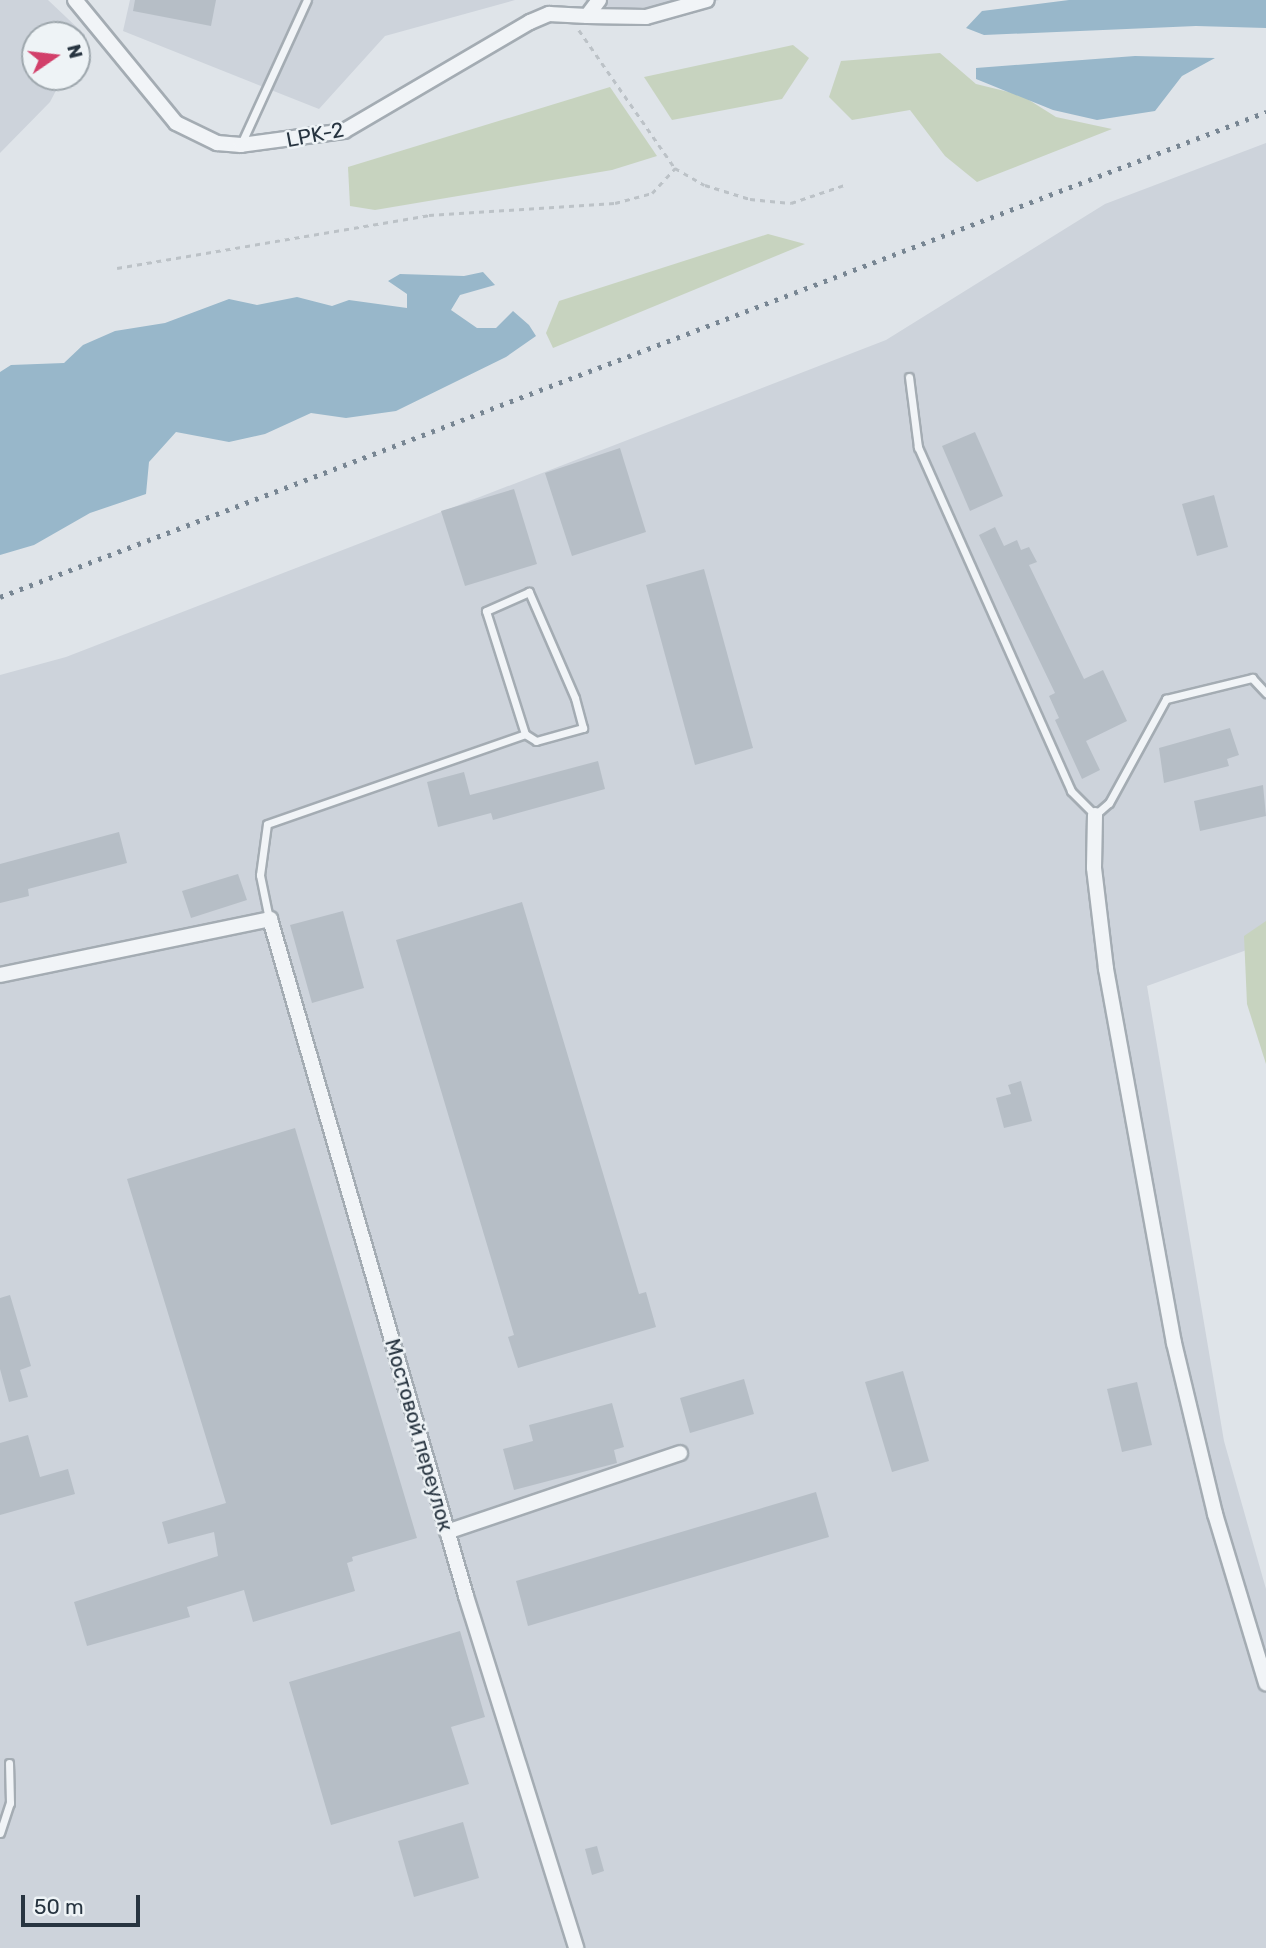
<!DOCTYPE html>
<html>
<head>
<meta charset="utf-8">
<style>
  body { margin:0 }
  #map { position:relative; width:1266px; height:1948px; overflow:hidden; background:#dfe4e9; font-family:Rubik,sans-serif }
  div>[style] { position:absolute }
  .built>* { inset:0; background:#cdd3db }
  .green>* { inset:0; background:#c7d3bf }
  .water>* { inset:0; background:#98b7ca }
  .building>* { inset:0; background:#b6bec6 }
  .path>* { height:2.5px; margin-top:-1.25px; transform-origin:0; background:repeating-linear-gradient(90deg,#bcc2c7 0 5px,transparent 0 10px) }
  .roads { filter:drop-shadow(2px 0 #a4acb3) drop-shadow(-2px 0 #a4acb3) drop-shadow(0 2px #a4acb3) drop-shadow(0 -2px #a4acb3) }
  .lane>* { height:7px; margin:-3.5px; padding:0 3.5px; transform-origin:3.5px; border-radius:3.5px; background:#f1f4f7 }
  .street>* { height:14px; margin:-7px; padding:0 7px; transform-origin:7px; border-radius:7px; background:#f1f4f7 }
  .rail>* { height:4.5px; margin-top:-2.25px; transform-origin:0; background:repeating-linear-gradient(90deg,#788693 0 3.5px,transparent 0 10.5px) }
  span { translate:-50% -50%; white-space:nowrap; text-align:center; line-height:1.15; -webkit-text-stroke:5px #eef3f6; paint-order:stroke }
  .street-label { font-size:21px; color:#273440 }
  .north { position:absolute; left:21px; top:21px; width:70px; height:70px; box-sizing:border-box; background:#eef3f6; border:2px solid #9ea7ad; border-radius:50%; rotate:76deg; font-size:19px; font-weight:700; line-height:28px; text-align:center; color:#273440 }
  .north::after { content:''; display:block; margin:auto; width:24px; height:32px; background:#d23f6a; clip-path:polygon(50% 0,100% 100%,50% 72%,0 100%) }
  .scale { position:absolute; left:21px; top:1895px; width:119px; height:32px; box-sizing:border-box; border:4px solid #273440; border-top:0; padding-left:9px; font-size:21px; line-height:24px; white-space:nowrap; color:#273440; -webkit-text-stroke:5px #eef3f6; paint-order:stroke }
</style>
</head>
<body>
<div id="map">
  <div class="built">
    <i style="clip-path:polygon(0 0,48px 0,85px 35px,77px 51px,77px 35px,35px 35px,35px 77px,63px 77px,50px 102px,0 153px)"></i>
    <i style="clip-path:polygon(130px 0,515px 0,385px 36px,319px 109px,123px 31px)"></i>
    <i style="clip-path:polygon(584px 0,719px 0,654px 20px)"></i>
    <i style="clip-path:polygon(1266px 143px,1266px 943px,1147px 986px,1224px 1441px,1266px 1589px,1266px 1948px,0 1948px,0 675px,66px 657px,886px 340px,1105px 204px)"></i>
  </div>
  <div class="green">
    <i style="clip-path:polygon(793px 45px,809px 58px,782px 99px,672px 120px,644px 77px)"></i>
    <i style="clip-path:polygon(940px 53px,976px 84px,1021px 95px,1056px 117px,1112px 129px,977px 182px,945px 156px,910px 110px,852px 120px,829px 97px,841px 61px)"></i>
    <i style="clip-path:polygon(610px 87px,657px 156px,612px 170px,375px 210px,350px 206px,348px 167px)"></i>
    <i style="clip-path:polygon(768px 234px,805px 244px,553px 348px,546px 333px,559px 301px)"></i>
    <i style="clip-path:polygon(1266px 921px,1266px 1064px,1247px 1004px,1244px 936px)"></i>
  </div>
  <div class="water">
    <i style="clip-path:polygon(1069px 0,1266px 0,1266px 28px,1196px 26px,984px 35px,966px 28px,982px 11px)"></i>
    <i style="clip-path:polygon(1135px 56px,1215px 58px,1182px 76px,1155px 111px,1097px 120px,1053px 110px,976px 79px,976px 68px)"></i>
    <i style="clip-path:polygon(483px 272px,495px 285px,460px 295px,451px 310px,477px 328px,496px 328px,513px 311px,529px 325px,536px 336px,506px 357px,396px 411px,346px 418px,311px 413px,265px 434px,229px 442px,176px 432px,149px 462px,146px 494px,90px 513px,34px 545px,0 555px,0 372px,11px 365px,64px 363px,83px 345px,115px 331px,165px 323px,229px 299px,257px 305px,297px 297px,332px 306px,349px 300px,407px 308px,407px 294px,388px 281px,400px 274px,464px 276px)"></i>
  </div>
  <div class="building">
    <i style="clip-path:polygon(135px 0,216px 0,211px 26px,133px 11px)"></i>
    <i style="clip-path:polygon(975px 432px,1003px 496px,970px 511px,942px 446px)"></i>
    <i style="clip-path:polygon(620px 448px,646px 532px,572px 556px,545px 473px)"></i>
    <i style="clip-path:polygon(514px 489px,537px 564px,465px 586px,441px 511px)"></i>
    <i style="clip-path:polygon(1214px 495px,1228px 547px,1197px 556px,1182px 504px)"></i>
    <i style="clip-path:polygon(995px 527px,1004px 546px,1017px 540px,1021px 550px,1029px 547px,1037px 562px,1029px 565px,1084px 679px,1103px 670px,1127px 721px,1086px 741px,1100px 770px,1082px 779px,1055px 720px,1059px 718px,1049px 696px,1055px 693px,979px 535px)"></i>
    <i style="clip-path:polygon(704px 569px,753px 748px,695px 765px,646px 585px)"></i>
    <i style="clip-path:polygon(1230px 728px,1239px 755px,1227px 759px,1229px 766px,1164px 783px,1159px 748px)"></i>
    <i style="clip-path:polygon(598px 761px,605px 789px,493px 820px,491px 813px,438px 827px,427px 782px,464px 772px,470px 795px)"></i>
    <i style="clip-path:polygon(1263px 785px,1266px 816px,1200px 831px,1194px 801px)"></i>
    <i style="clip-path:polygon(119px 832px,127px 863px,28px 889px,29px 896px,0 903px,0 864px)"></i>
    <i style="clip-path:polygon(238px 874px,247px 900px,191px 918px,182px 891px)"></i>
    <i style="clip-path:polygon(522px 902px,639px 1294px,646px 1292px,656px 1327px,518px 1368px,508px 1337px,514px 1335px,396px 940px)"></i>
    <i style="clip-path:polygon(343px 911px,364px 988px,312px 1003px,290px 925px)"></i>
    <i style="clip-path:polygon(1021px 1081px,1032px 1121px,1004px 1128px,996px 1098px,1011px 1094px,1008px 1085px)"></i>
    <i style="clip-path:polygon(295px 1128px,417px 1538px,352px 1557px,353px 1561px,347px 1563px,355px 1591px,253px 1622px,244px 1590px,187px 1607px,190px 1617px,87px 1646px,74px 1602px,218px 1556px,214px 1532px,168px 1544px,162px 1522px,226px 1503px,127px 1179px)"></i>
    <i style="clip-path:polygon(10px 1295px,31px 1366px,20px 1370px,28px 1397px,9px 1402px,0 1369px,0 1298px)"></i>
    <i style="clip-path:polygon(903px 1371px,929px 1461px,892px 1472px,865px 1382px)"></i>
    <i style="clip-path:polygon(744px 1379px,754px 1414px,690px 1433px,680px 1398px)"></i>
    <i style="clip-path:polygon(1137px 1382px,1152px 1445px,1122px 1452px,1107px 1389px)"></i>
    <i style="clip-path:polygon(612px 1403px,624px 1447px,614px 1450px,617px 1463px,514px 1490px,503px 1449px,533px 1441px,529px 1425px)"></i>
    <i style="clip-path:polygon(28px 1435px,40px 1477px,68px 1469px,75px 1494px,0 1515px,0 1443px)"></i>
    <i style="clip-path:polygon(816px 1492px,829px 1537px,528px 1626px,516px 1581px)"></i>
    <i style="clip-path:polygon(460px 1631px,485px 1717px,451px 1727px,469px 1784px,331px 1825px,289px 1682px)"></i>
    <i style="clip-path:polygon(463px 1822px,479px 1878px,414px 1897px,398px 1841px)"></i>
    <i style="clip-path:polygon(597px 1846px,604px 1871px,592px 1875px,585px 1849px)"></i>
  </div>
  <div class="path">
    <i style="left:579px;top:30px;width:168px;rotate:55.2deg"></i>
    <i style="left:675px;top:168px;width:34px;rotate:30deg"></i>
    <i style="left:705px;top:185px;width:47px;rotate:17.3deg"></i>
    <i style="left:750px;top:199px;width:41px;rotate:5.6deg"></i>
    <i style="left:791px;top:203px;width:59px;rotate:-18.7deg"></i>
    <i style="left:117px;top:268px;width:316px;rotate:-9.6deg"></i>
    <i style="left:429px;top:215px;width:186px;rotate:-3.7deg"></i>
    <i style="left:615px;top:203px;width:38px;rotate:-15deg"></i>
    <i style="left:652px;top:193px;width:34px;rotate:-47deg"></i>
  </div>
  <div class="roads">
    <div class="lane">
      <i style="left:241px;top:144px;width:158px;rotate:-65.4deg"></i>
      <i style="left:909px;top:377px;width:71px;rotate:82.7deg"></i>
      <i style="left:918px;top:447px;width:376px;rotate:66deg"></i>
      <i style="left:1071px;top:791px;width:34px;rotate:45deg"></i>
      <i style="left:1095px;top:815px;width:18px;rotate:-41deg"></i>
      <i style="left:1109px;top:803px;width:119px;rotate:-61.3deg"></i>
      <i style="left:1166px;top:699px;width:89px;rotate:-13.7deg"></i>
      <i style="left:1252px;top:678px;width:21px;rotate:47deg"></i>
      <i style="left:269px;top:919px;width:45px;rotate:-101.6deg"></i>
      <i style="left:260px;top:875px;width:51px;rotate:-82.2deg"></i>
      <i style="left:267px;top:824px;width:273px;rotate:-19.2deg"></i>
      <i style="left:525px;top:734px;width:13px;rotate:32deg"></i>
      <i style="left:536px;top:741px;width:49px;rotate:-15.5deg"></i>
      <i style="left:583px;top:728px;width:31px;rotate:-105deg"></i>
      <i style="left:575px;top:698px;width:116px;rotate:-113.5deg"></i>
      <i style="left:529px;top:592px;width:47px;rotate:156.2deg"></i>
      <i style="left:486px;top:611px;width:129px;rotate:72.4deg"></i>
      <i style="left:0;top:1833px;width:32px;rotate:-72deg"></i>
      <i style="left:10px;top:1803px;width:40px;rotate:-91.4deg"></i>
    </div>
    <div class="street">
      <i style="left:75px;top:0;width:159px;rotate:50.6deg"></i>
      <i style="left:176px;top:123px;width:46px;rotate:26deg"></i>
      <i style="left:217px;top:143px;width:24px;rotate:5deg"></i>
      <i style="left:241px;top:145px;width:104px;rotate:-7.7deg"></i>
      <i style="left:344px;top:131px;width:216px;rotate:-30.4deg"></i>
      <i style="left:530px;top:22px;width:21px;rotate:-23deg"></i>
      <i style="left:549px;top:14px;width:38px;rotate:3deg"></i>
      <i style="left:587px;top:16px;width:20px;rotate:-53deg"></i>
      <i style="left:587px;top:16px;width:59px;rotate:1deg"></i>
      <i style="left:646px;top:17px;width:63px;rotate:-15.6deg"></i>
      <i style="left:1095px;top:815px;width:53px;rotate:91.1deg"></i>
      <i style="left:1094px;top:868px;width:102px;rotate:83.2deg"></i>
      <i style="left:1106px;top:969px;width:380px;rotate:79.7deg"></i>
      <i style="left:1174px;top:1343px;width:176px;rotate:76.5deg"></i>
      <i style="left:1215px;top:1514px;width:177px;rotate:73.2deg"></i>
      <i style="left:0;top:975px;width:276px;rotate:-11.7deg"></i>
      <i style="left:270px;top:919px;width:705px;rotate:73.85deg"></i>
      <i style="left:466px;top:1596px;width:369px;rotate:72.6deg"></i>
      <i style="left:447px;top:1532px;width:246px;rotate:-18.7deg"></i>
    </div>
  </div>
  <div class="rail">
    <i style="left:0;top:597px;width:1356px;rotate:-20.96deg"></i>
  </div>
  <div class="street-label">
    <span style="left:315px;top:135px;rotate:-11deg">LPK-2</span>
    <span style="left:419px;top:1435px;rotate:74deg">Мостовой переулок</span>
  </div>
  <div class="north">N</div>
  <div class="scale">50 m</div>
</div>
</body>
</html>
